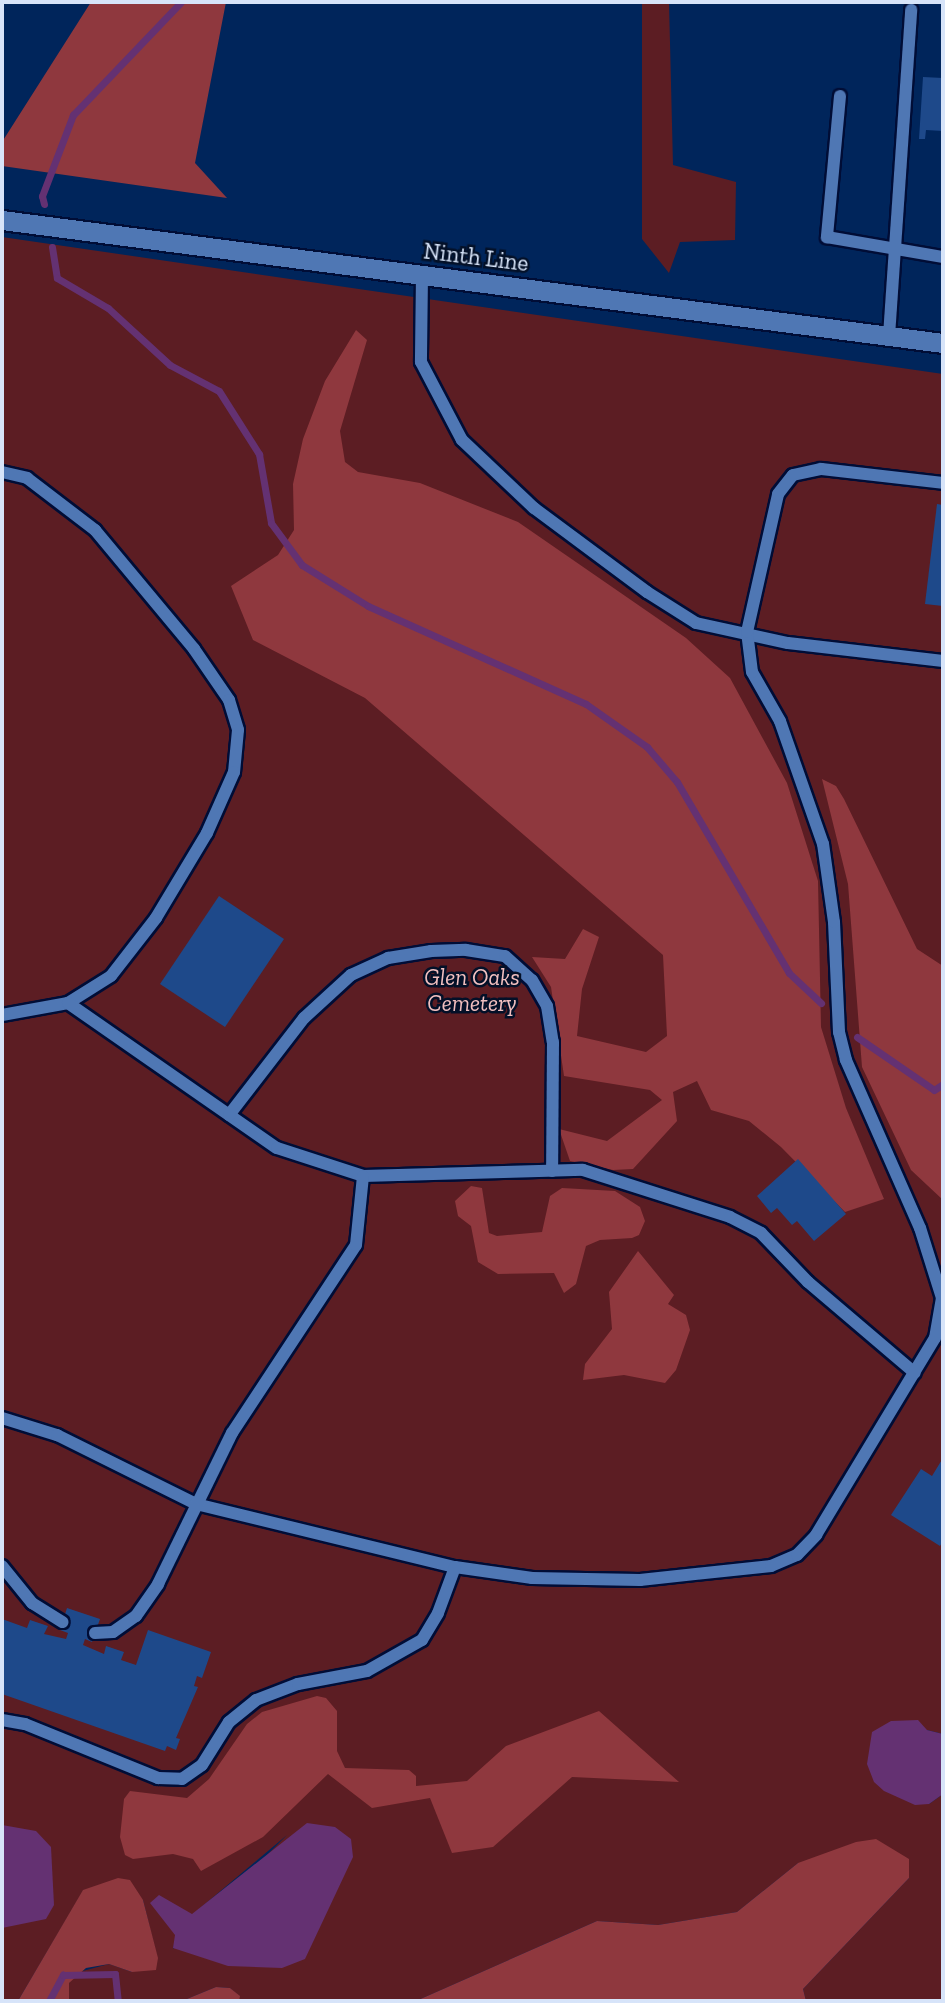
<!DOCTYPE html>
<html>
<head>
<meta charset="utf-8">
<style>
  body { margin:0 }
  #map { position:relative; width:945px; height:2003px; overflow:hidden; background:#00255b; font-family:"Zilla Slab",serif }
  div>[style] { position:absolute }
  .green>* { inset:0; background:#5c1d23 }
  .forest>* { inset:0; background:#8f383e }
  .water>* { inset:0; background:#643172 }
  .stream>* { height:7px; margin:-3.5px; padding:0 3.5px; transform-origin:3.5px; border-radius:3.5px; background:#643172 }
  .building>* { inset:0; background:#1e498a }
  .roads { filter:drop-shadow(2px 0 #000d36) drop-shadow(-2px 0 #000d36) drop-shadow(0 2px #000d36) drop-shadow(0 -2px #000d36) }
  .service>* { height:12px; margin:-6px; padding:0 6px; transform-origin:6px; border-radius:6px; background:#4f77b4 }
  .secondary>* { height:19px; margin:-9.5px; padding:0 9.5px; transform-origin:9.5px; border-radius:9.5px; background:#4f77b4 }
  span { translate:-50% -50%; white-space:nowrap; text-align:center; line-height:1.15; -webkit-text-stroke:5px #031028; paint-order:stroke }
  .street-label { font-size:23px; color:#d7e4f9 }
  .park-label { font-size:23px; color:#f2bfbf; font-style:italic }
  .frame { position:absolute; inset:0; border:4px solid #d7e4f9; pointer-events:none }
</style>
</head>
<body>
<div id="map">
  <div class="green">
    <i style="clip-path:polygon(642px 2px,669px 2px,673px 165px,736px 182px,735px 240px,680px 242px,669px 273px,642px 239px)"></i>
    <i style="clip-path:polygon(evenodd,2px 237px,943px 374px,943px 1734px,927px 1730px,929px 1804px,943px 1794px,943px 2001px,806px 2001px,803px 1989px,909px 1878px,798px 1863px,737px 1912px,658px 1925px,597px 1921px,416px 2001px,239px 2001px,239px 1996px,230px 1988px,216px 1987px,182px 2001px,69px 2001px,69px 1983px,75px 1973px,109px 1964px,132px 1972px,157px 1957px,143px 1900px,83px 1891px,18px 2001px,2px 2001px,2px 237px,287px 1835px,173px 1949px,182px 1912px,192px 1915px,287px 1835px)"></i>
  </div>
  <div class="forest">
    <i style="clip-path:polygon(91px 2px,226px 2px,195px 163px,227px 198px,2px 166px,2px 142px)"></i>
    <i style="clip-path:polygon(356px 330px,367px 340px,340px 431px,345px 462px,358px 472px,420px 483px,518px 522px,686px 638px,730px 678px,787px 783px,818px 881px,821px 1027px,846px 1108px,884px 1199px,845px 1212px,781px 1147px,749px 1121px,711px 1110px,697px 1081px,673px 1092px,677px 1121px,633px 1169px,613px 1170px,570px 1161px,559px 1129px,607px 1141px,662px 1100px,650px 1090px,564px 1076px,551px 987px,532px 957px,565px 959px,583px 929px,599px 937px,582px 989px,577px 1036px,646px 1052px,667px 1036px,663px 955px,365px 698px,253px 640px,231px 586px,278px 555px,294px 530px,293px 484px,303px 439px,325px 381px)"></i>
    <i style="clip-path:polygon(822px 779px,836px 786px,844px 799px,917px 949px,943px 966px,943px 1200px,911px 1170px,862px 1067px,848px 884px)"></i>
    <i style="clip-path:polygon(471px 1186px,482px 1188px,489px 1233px,497px 1236px,542px 1232px,550px 1196px,562px 1188px,615px 1191px,640px 1207px,645px 1221px,639px 1235px,632px 1238px,600px 1240px,586px 1246px,576px 1284px,564px 1293px,554px 1273px,498px 1274px,478px 1262px,471px 1226px,458px 1216px,455px 1201px)"></i>
    <i style="clip-path:polygon(638px 1251px,674px 1295px,668px 1304px,686px 1315px,690px 1330px,676px 1370px,665px 1383px,624px 1375px,583px 1380px,585px 1364px,612px 1329px,609px 1292px)"></i>
    <i style="clip-path:polygon(317px 1696px,326px 1698px,337px 1711px,337px 1751px,345px 1768px,409px 1770px,416px 1776px,416px 1786px,467px 1781px,506px 1746px,599px 1711px,679px 1782px,572px 1777px,493px 1847px,452px 1853px,430px 1798px,372px 1808px,328px 1774px,263px 1837px,201px 1871px,193px 1859px,173px 1854px,133px 1859px,125px 1855px,120px 1837px,124px 1799px,130px 1791px,187px 1798px,209px 1779px,247px 1724px,262px 1712px)"></i>
    <i style="clip-path:polygon(876px 1839px,909px 1859px,909px 1878px,803px 1989px,806px 2001px,416px 2001px,597px 1921px,658px 1925px,737px 1912px,798px 1863px,856px 1842px)"></i>
    <i style="clip-path:polygon(118px 1878px,130px 1880px,143px 1900px,158px 1958px,156px 1970px,132px 1972px,109px 1964px,86px 1968px,69px 1983px,69px 2001px,18px 2001px,83px 1890px)"></i>
    <i style="clip-path:polygon(216px 1987px,230px 1988px,240px 1996px,239px 2001px,182px 2001px)"></i>
  </div>
  <div class="water">
    <i style="clip-path:polygon(918px 1720px,927px 1730px,943px 1734px,943px 1794px,929px 1804px,915px 1805px,884px 1791px,874px 1782px,867px 1764px,872px 1732px,891px 1721px)"></i>
    <i style="clip-path:polygon(307px 1823px,335px 1827px,351px 1839px,353px 1857px,305px 1959px,282px 1968px,228px 1966px,173px 1948px,175px 1935px,150px 1903px,159px 1895px,192px 1914px)"></i>
    <i style="clip-path:polygon(2px 1825px,36px 1831px,51px 1847px,54px 1905px,46px 1919px,2px 1928px)"></i>
  </div>
  <div class="stream">
    <i style="left:44px;top:204px;width:8px;rotate:-104deg"></i>
    <i style="left:42px;top:196px;width:87px;rotate:-69.1deg"></i>
    <i style="left:73px;top:115px;width:156px;rotate:-46.3deg"></i>
    <i style="left:52px;top:247px;width:31px;rotate:81deg"></i>
    <i style="left:57px;top:278px;width:59px;rotate:30.5deg"></i>
    <i style="left:108px;top:308px;width:84px;rotate:42.6deg"></i>
    <i style="left:170px;top:365px;width:55px;rotate:28deg"></i>
    <i style="left:219px;top:391px;width:75px;rotate:57.6deg"></i>
    <i style="left:259px;top:454px;width:70px;rotate:80.1deg"></i>
    <i style="left:271px;top:523px;width:52px;rotate:53.6deg"></i>
    <i style="left:302px;top:565px;width:78px;rotate:31.8deg"></i>
    <i style="left:368px;top:606px;width:239px;rotate:24.2deg"></i>
    <i style="left:586px;top:704px;width:75px;rotate:35.2deg"></i>
    <i style="left:647px;top:747px;width:46px;rotate:49.4deg"></i>
    <i style="left:677px;top:782px;width:221px;rotate:59.6deg"></i>
    <i style="left:789px;top:973px;width:44px;rotate:43.2deg"></i>
    <i style="left:857px;top:1037px;width:93px;rotate:34.5deg"></i>
    <i style="left:934px;top:1090px;width:11px;rotate:-34deg"></i>
    <i style="left:49px;top:2001px;width:30px;rotate:-62deg"></i>
    <i style="left:63px;top:1975px;width:52px;rotate:-1.1deg"></i>
    <i style="left:115px;top:1974px;width:27px;rotate:84deg"></i>
  </div>
  <div class="building">
    <i style="clip-path:polygon(923px 77px,943px 78px,943px 131px,926px 130px,925px 139px,919px 139px)"></i>
    <i style="clip-path:polygon(937px 504px,943px 505px,943px 606px,925px 604px)"></i>
    <i style="clip-path:polygon(219px 896px,284px 939px,225px 1027px,160px 984px)"></i>
    <i style="clip-path:polygon(798px 1159px,846px 1214px,814px 1241px,797px 1221px,792px 1225px,777px 1208px,771px 1213px,757px 1196px)"></i>
    <i style="clip-path:polygon(943px 1458px,943px 1541px,940px 1546px,891px 1515px,921px 1469px,932px 1476px)"></i>
    <i style="clip-path:polygon(67px 1608px,100px 1619px,92px 1642px,85px 1639px,83px 1645px,104px 1654px,106px 1646px,124px 1652px,121px 1660px,136px 1665px,148px 1630px,211px 1652px,202px 1678px,197px 1676px,194px 1686px,198px 1687px,176px 1738px,180px 1739px,176px 1750px,167px 1746px,165px 1751px,2px 1694px,2px 1619px,27px 1628px,30px 1620px,48px 1626px,44px 1634px,66px 1639px,68px 1633px,60px 1630px)"></i>
  </div>
  <div class="roads">
    <div class="service">
      <i style="left:840px;top:96px;width:142px;rotate:95.3deg"></i>
      <i style="left:827px;top:237px;width:118px;rotate:9.8deg"></i>
      <i style="left:422px;top:274px;width:88px;rotate:90.7deg"></i>
      <i style="left:421px;top:362px;width:88px;rotate:62.3deg"></i>
      <i style="left:462px;top:440px;width:99px;rotate:43.4deg"></i>
      <i style="left:534px;top:508px;width:141px;rotate:36.6deg"></i>
      <i style="left:647px;top:592px;width:58px;rotate:32.3deg"></i>
      <i style="left:696px;top:623px;width:94px;rotate:12.3deg"></i>
      <i style="left:788px;top:643px;width:156px;rotate:6.6deg"></i>
      <i style="left:889px;top:336px;width:327px;rotate:-86.1deg"></i>
      <i style="left:2px;top:472px;width:26px;rotate:13deg"></i>
      <i style="left:27px;top:478px;width:86px;rotate:37.4deg"></i>
      <i style="left:95px;top:530px;width:155px;rotate:50.2deg"></i>
      <i style="left:194px;top:649px;width:62px;rotate:55.5deg"></i>
      <i style="left:229px;top:700px;width:31px;rotate:73deg"></i>
      <i style="left:238px;top:730px;width:42px;rotate:95.4deg"></i>
      <i style="left:234px;top:772px;width:67px;rotate:113.9deg"></i>
      <i style="left:207px;top:833px;width:99px;rotate:121deg"></i>
      <i style="left:156px;top:918px;width:73px;rotate:127.8deg"></i>
      <i style="left:111px;top:976px;width:51px;rotate:147.9deg"></i>
      <i style="left:68px;top:1003px;width:67px;rotate:169.7deg"></i>
      <i style="left:68px;top:1003px;width:254px;rotate:34.8deg"></i>
      <i style="left:277px;top:1148px;width:90px;rotate:18deg"></i>
      <i style="left:363px;top:1176px;width:220px;rotate:-1.6deg"></i>
      <i style="left:583px;top:1170px;width:154px;rotate:17.7deg"></i>
      <i style="left:730px;top:1217px;width:35px;rotate:27deg"></i>
      <i style="left:761px;top:1233px;width:68px;rotate:46.2deg"></i>
      <i style="left:808px;top:1282px;width:140px;rotate:40.4deg"></i>
      <i style="left:229px;top:1115px;width:123px;rotate:-52.3deg"></i>
      <i style="left:304px;top:1018px;width:64px;rotate:-42.5deg"></i>
      <i style="left:351px;top:975px;width:41px;rotate:-24.7deg"></i>
      <i style="left:388px;top:958px;width:44px;rotate:-9.2deg"></i>
      <i style="left:431px;top:951px;width:35px;rotate:-2deg"></i>
      <i style="left:466px;top:950px;width:39px;rotate:9deg"></i>
      <i style="left:505px;top:956px;width:36px;rotate:42deg"></i>
      <i style="left:532px;top:980px;width:30px;rotate:60deg"></i>
      <i style="left:547px;top:1006px;width:36px;rotate:81deg"></i>
      <i style="left:553px;top:1042px;width:129px;rotate:90.4deg"></i>
      <i style="left:2px;top:1418px;width:58px;rotate:17.2deg"></i>
      <i style="left:57px;top:1435px;width:155px;rotate:26.4deg"></i>
      <i style="left:196px;top:1504px;width:267px;rotate:13.7deg"></i>
      <i style="left:455px;top:1567px;width:78px;rotate:8.1deg"></i>
      <i style="left:532px;top:1578px;width:108px;rotate:1.1deg"></i>
      <i style="left:640px;top:1580px;width:132px;rotate:-6.1deg"></i>
      <i style="left:771px;top:1566px;width:28px;rotate:-23deg"></i>
      <i style="left:797px;top:1555px;width:28px;rotate:-46deg"></i>
      <i style="left:816px;top:1535px;width:230px;rotate:-58.9deg"></i>
      <i style="left:935px;top:1338px;width:41px;rotate:-80.1deg"></i>
      <i style="left:942px;top:1298px;width:73px;rotate:-107.4deg"></i>
      <i style="left:920px;top:1228px;width:184px;rotate:-113.8deg"></i>
      <i style="left:846px;top:1060px;width:29px;rotate:-104deg"></i>
      <i style="left:839px;top:1032px;width:110px;rotate:-92.6deg"></i>
      <i style="left:834px;top:922px;width:79px;rotate:-98deg"></i>
      <i style="left:823px;top:844px;width:130px;rotate:-109.3deg"></i>
      <i style="left:780px;top:721px;width:56px;rotate:-119.7deg"></i>
      <i style="left:752px;top:672px;width:40px;rotate:-97.1deg"></i>
      <i style="left:747px;top:632px;width:141px;rotate:-77.3deg"></i>
      <i style="left:778px;top:494px;width:24px;rotate:-52deg"></i>
      <i style="left:793px;top:475px;width:29px;rotate:-12deg"></i>
      <i style="left:821px;top:469px;width:123px;rotate:6.5deg"></i>
      <i style="left:2px;top:1566px;width:48px;rotate:51deg"></i>
      <i style="left:32px;top:1603px;width:36px;rotate:32deg"></i>
      <i style="left:95px;top:1633px;width:18px;rotate:-3deg"></i>
      <i style="left:113px;top:1632px;width:28px;rotate:-35deg"></i>
      <i style="left:136px;top:1616px;width:39px;rotate:-55deg"></i>
      <i style="left:158px;top:1584px;width:168px;rotate:-63.9deg"></i>
      <i style="left:232px;top:1433px;width:225px;rotate:-56.6deg"></i>
      <i style="left:356px;top:1245px;width:69px;rotate:-84.2deg"></i>
      <i style="left:2px;top:1720px;width:23px;rotate:10deg"></i>
      <i style="left:25px;top:1724px;width:144px;rotate:22.1deg"></i>
      <i style="left:158px;top:1778px;width:24px;rotate:2deg"></i>
      <i style="left:182px;top:1779px;width:24px;rotate:-35deg"></i>
      <i style="left:202px;top:1765px;width:51px;rotate:-57.9deg"></i>
      <i style="left:229px;top:1722px;width:35px;rotate:-39deg"></i>
      <i style="left:256px;top:1700px;width:45px;rotate:-20.9deg"></i>
      <i style="left:298px;top:1684px;width:70px;rotate:-10.7deg"></i>
      <i style="left:367px;top:1671px;width:63px;rotate:-29.4deg"></i>
      <i style="left:422px;top:1640px;width:31px;rotate:-59deg"></i>
      <i style="left:438px;top:1613px;width:49px;rotate:-69.7deg"></i>
    </div>
    <div class="secondary">
      <i style="left:2px;top:220px;width:949px;rotate:7.45deg"></i>
    </div>
  </div>
  <div class="street-label">
    <span style="left:476px;top:257px;rotate:7deg">Ninth Line</span>
  </div>
  <div class="park-label">
    <span style="left:472px;top:990px">Glen Oaks<br>Cemetery</span>
  </div>
  <div class="frame"></div>
</div>
</body>
</html>
